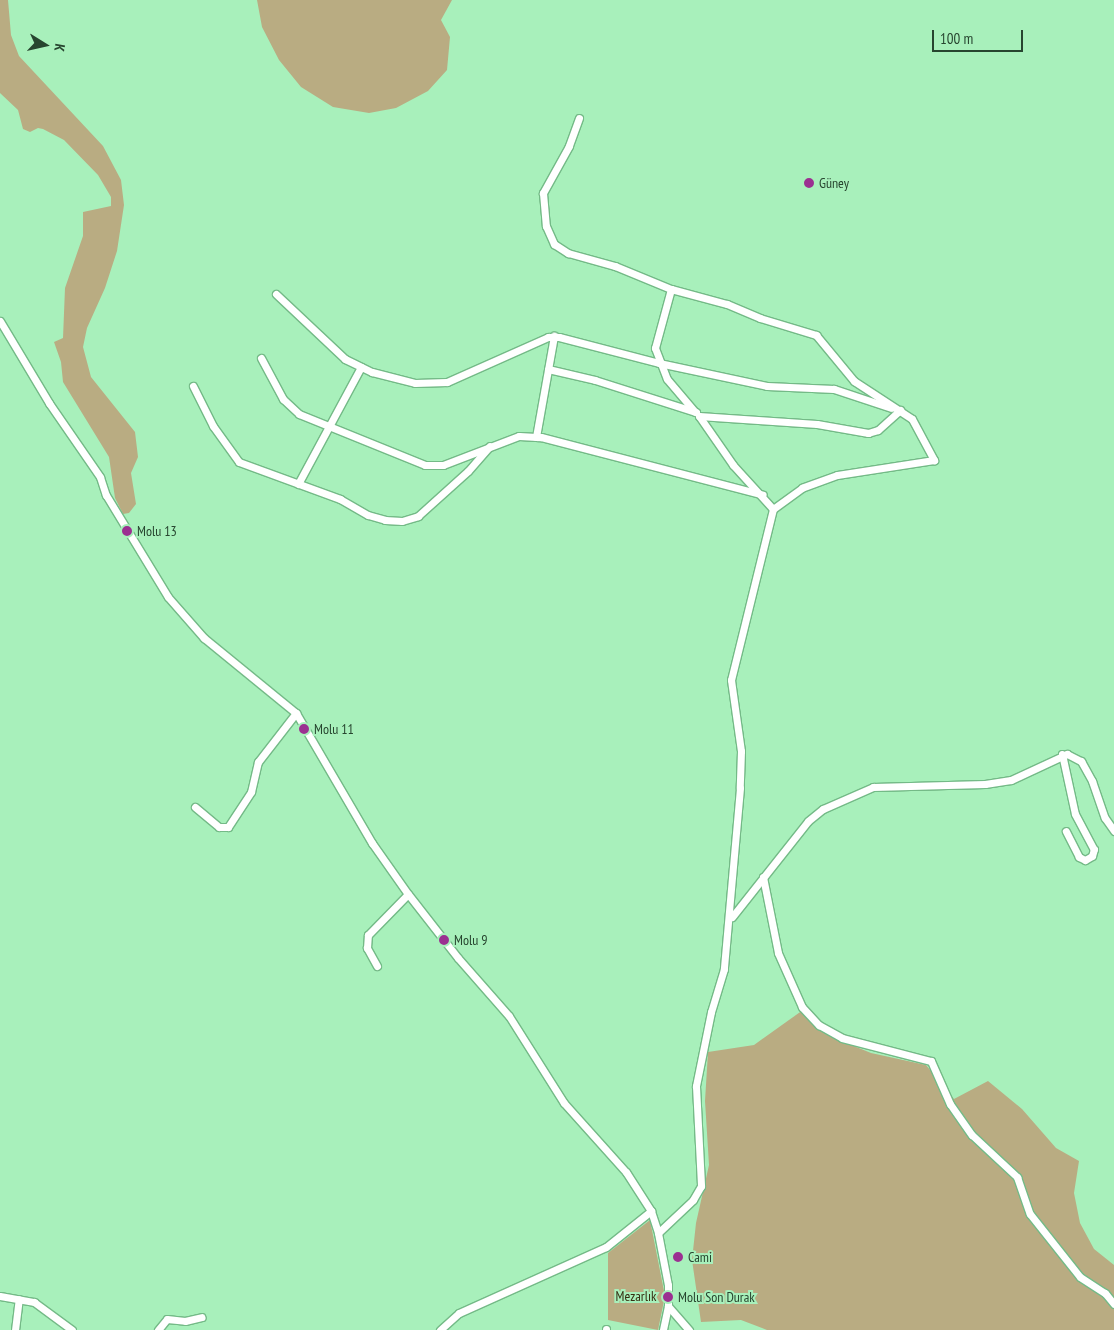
<!DOCTYPE html>
<html>
<head>
<meta charset="utf-8">
<style>
  body { margin:0 }
  #map { position:relative; width:1114px; height:1330px; overflow:hidden; background:#a8f0bb; font-family:"PT Sans Narrow",sans-serif }
  div>[style] { position:absolute }
  .green>* { inset:0; background:#b9ac82 }
  .roads { filter:drop-shadow(1px 0 #74ba87) drop-shadow(-1px 0 #74ba87) drop-shadow(0 1px #74ba87) drop-shadow(0 -1px #74ba87) }
  .minor>* { height:7px; margin:-3.5px; padding:0 3.5px; transform-origin:3.5px; border-radius:3.5px; background:#fff }
  .dots>* { width:14px; height:14px; translate:-50% -50%; box-sizing:border-box; border:2px solid #a8f0bb; border-radius:50% }
  span { translate:-50% -50%; white-space:nowrap; text-align:center; line-height:1.15; -webkit-text-stroke:4px #a8f0bb; paint-order:stroke }
  .poi-label { font-size:14px; color:#27452f }
  .left { translate:0 -50%; text-align:left }
  .park-label { font-size:14px; color:#372e12 }
  .north { position:absolute; left:20px; top:20px; width:50px; height:50px; -webkit-text-stroke:4px #a8f0bb; paint-order:stroke; rotate:100deg; font-size:14px; font-weight:700; line-height:20px; text-align:center; color:#27452f }
  .north::after { content:''; display:block; margin:auto; width:18px; height:22px; background:#27452f; clip-path:polygon(50% 0,100% 100%,50% 72%,0 100%) }
  .scale { position:absolute; left:932px; top:30px; width:91px; height:22px; box-sizing:border-box; border:2px solid #27452f; border-top:0; padding-left:6px; font-size:15px; line-height:18px; white-space:nowrap; color:#27452f; -webkit-text-stroke:4px #a8f0bb; paint-order:stroke }
</style>
</head>
<body>
<div id="map">
  <div class="green">
    <i style="clip-path:polygon(0 0,8px 0,11px 35px,19px 56px,103px 146px,121px 180px,124px 205px,117px 251px,105px 288px,87px 328px,83px 347px,91px 377px,135px 432px,138px 457px,131px 473px,136px 504px,129px 513px,123px 514px,115px 498px,109px 457px,63px 382px,61px 362px,54px 342px,63px 338px,65px 288px,83px 236px,83px 212px,111px 206px,111px 197px,98px 175px,64px 140px,43px 129px,38px 128px,30px 132px,23px 129px,18px 110px,0 93px)"></i>
    <i style="clip-path:polygon(257px 0,452px 0,441px 20px,450px 37px,447px 70px,428px 91px,396px 108px,369px 113px,333px 107px,301px 87px,279px 60px,262px 27px)"></i>
    <i style="clip-path:polygon(803px 1010px,829px 1034px,844px 1042px,871px 1053px,926px 1065px,954px 1099px,988px 1081px,1022px 1109px,1056px 1148px,1079px 1161px,1074px 1193px,1080px 1223px,1094px 1249px,1114px 1265px,1114px 1330px,767px 1330px,741px 1320px,701px 1322px,692px 1260px,696px 1223px,709px 1165px,705px 1101px,708px 1052px,754px 1045px)"></i>
    <i style="clip-path:polygon(650px 1220px,665px 1296px,658px 1330px,608px 1320px,608px 1253px)"></i>
  </div>
  <div class="roads">
    <div class="minor">
      <i style="left:579px;top:118px;width:30px;rotate:110deg"></i>
      <i style="left:569px;top:146px;width:54px;rotate:119deg"></i>
      <i style="left:543px;top:193px;width:33px;rotate:85deg"></i>
      <i style="left:546px;top:226px;width:20px;rotate:66deg"></i>
      <i style="left:554px;top:244px;width:17px;rotate:33deg"></i>
      <i style="left:568px;top:253px;width:49px;rotate:15.5deg"></i>
      <i style="left:615px;top:266px;width:61px;rotate:22.3deg"></i>
      <i style="left:671px;top:289px;width:58px;rotate:15deg"></i>
      <i style="left:727px;top:304px;width:36px;rotate:23deg"></i>
      <i style="left:760px;top:318px;width:59px;rotate:16.9deg"></i>
      <i style="left:816px;top:335px;width:60px;rotate:50.4deg"></i>
      <i style="left:854px;top:381px;width:69px;rotate:33.2deg"></i>
      <i style="left:912px;top:419px;width:47px;rotate:61.8deg"></i>
      <i style="left:934px;top:460px;width:98px;rotate:171.2deg"></i>
      <i style="left:837px;top:475px;width:37px;rotate:160deg"></i>
      <i style="left:802px;top:488px;width:36px;rotate:144deg"></i>
      <i style="left:773px;top:509px;width:176px;rotate:103.8deg"></i>
      <i style="left:731px;top:680px;width:72px;rotate:82deg"></i>
      <i style="left:741px;top:751px;width:37px;rotate:92deg"></i>
      <i style="left:740px;top:788px;width:182px;rotate:95.1deg"></i>
      <i style="left:724px;top:969px;width:45px;rotate:106.8deg"></i>
      <i style="left:711px;top:1012px;width:76px;rotate:101.5deg"></i>
      <i style="left:696px;top:1086px;width:100px;rotate:87.1deg"></i>
      <i style="left:701px;top:1186px;width:16px;rotate:120deg"></i>
      <i style="left:693px;top:1200px;width:48px;rotate:136.7deg"></i>
      <i style="left:671px;top:289px;width:61px;rotate:105.2deg"></i>
      <i style="left:655px;top:348px;width:33px;rotate:69deg"></i>
      <i style="left:667px;top:379px;width:43px;rotate:49.7deg"></i>
      <i style="left:276px;top:294px;width:95px;rotate:43.3deg"></i>
      <i style="left:345px;top:359px;width:30px;rotate:26deg"></i>
      <i style="left:372px;top:372px;width:44px;rotate:14.3deg"></i>
      <i style="left:415px;top:383px;width:32px;rotate:-2deg"></i>
      <i style="left:447px;top:382px;width:111px;rotate:-24deg"></i>
      <i style="left:548px;top:337px;width:11px"></i>
      <i style="left:559px;top:337px;width:103px;rotate:14.6deg"></i>
      <i style="left:659px;top:363px;width:110px;rotate:12deg"></i>
      <i style="left:767px;top:386px;width:67px;rotate:2.6deg"></i>
      <i style="left:834px;top:389px;width:60px;rotate:18.4deg"></i>
      <i style="left:0;top:321px;width:96px;rotate:59.1deg"></i>
      <i style="left:49px;top:403px;width:90px;rotate:55.4deg"></i>
      <i style="left:100px;top:477px;width:19px;rotate:72deg"></i>
      <i style="left:106px;top:495px;width:119px;rotate:58.7deg"></i>
      <i style="left:168px;top:597px;width:55px;rotate:48.7deg"></i>
      <i style="left:204px;top:638px;width:119px;rotate:39.2deg"></i>
      <i style="left:296px;top:713px;width:151px;rotate:59.7deg"></i>
      <i style="left:372px;top:843px;width:62px;rotate:54.8deg"></i>
      <i style="left:408px;top:894px;width:81px;rotate:52deg"></i>
      <i style="left:458px;top:958px;width:77px;rotate:48.7deg"></i>
      <i style="left:509px;top:1016px;width:103px;rotate:57.7deg"></i>
      <i style="left:564px;top:1103px;width:93px;rotate:48.1deg"></i>
      <i style="left:626px;top:1172px;width:46px;rotate:57.3deg"></i>
      <i style="left:651px;top:1211px;width:23px;rotate:72deg"></i>
      <i style="left:658px;top:1233px;width:53px;rotate:79.1deg"></i>
      <i style="left:668px;top:1285px;width:21px;rotate:90deg"></i>
      <i style="left:668px;top:1306px;width:25px;rotate:102deg"></i>
      <i style="left:261px;top:358px;width:47px;rotate:61.8deg"></i>
      <i style="left:283px;top:399px;width:22px;rotate:43deg"></i>
      <i style="left:299px;top:414px;width:136px;rotate:22deg"></i>
      <i style="left:425px;top:465px;width:18px"></i>
      <i style="left:443px;top:465px;width:81px;rotate:-20.9deg"></i>
      <i style="left:519px;top:436px;width:22px;rotate:3deg"></i>
      <i style="left:541px;top:437px;width:229px;rotate:14.6deg"></i>
      <i style="left:548px;top:369px;width:48px;rotate:13.2deg"></i>
      <i style="left:595px;top:380px;width:106px;rotate:17.6deg"></i>
      <i style="left:193px;top:386px;width:45px;rotate:63.4deg"></i>
      <i style="left:213px;top:426px;width:44px;rotate:54.2deg"></i>
      <i style="left:239px;top:462px;width:108px;rotate:20.1deg"></i>
      <i style="left:340px;top:499px;width:32px;rotate:30deg"></i>
      <i style="left:368px;top:515px;width:18px;rotate:16deg"></i>
      <i style="left:385px;top:520px;width:17px;rotate:3deg"></i>
      <i style="left:402px;top:521px;width:17px;rotate:-17deg"></i>
      <i style="left:418px;top:516px;width:67px;rotate:-42deg"></i>
      <i style="left:468px;top:471px;width:33px;rotate:-49deg"></i>
      <i style="left:699px;top:416px;width:118px;rotate:3.9deg"></i>
      <i style="left:817px;top:424px;width:52px;rotate:10deg"></i>
      <i style="left:868px;top:433px;width:10px;rotate:-17deg"></i>
      <i style="left:878px;top:430px;width:30px;rotate:-42deg"></i>
      <i style="left:699px;top:416px;width:60px;rotate:55.2deg"></i>
      <i style="left:733px;top:465px;width:59px;rotate:47.7deg"></i>
      <i style="left:536px;top:437px;width:103px;rotate:-79.9deg"></i>
      <i style="left:298px;top:484px;width:133px;rotate:-61.7deg"></i>
      <i style="left:1062px;top:754px;width:61px;rotate:77.8deg"></i>
      <i style="left:1075px;top:814px;width:40px;rotate:62deg"></i>
      <i style="left:1094px;top:849px;width:7px;rotate:106deg"></i>
      <i style="left:1092px;top:856px;width:8px;rotate:150deg"></i>
      <i style="left:1085px;top:860px;width:7px;rotate:-153deg"></i>
      <i style="left:1079px;top:857px;width:29px;rotate:-117deg"></i>
      <i style="left:195px;top:807px;width:31px;rotate:40deg"></i>
      <i style="left:219px;top:827px;width:9px"></i>
      <i style="left:228px;top:827px;width:42px;rotate:-56.7deg"></i>
      <i style="left:251px;top:792px;width:31px;rotate:-77deg"></i>
      <i style="left:258px;top:762px;width:62px;rotate:-52.2deg"></i>
      <i style="left:763px;top:877px;width:77px;rotate:78.8deg"></i>
      <i style="left:778px;top:953px;width:59px;rotate:66deg"></i>
      <i style="left:802px;top:1007px;width:25px;rotate:47deg"></i>
      <i style="left:819px;top:1025px;width:26px;rotate:29deg"></i>
      <i style="left:842px;top:1038px;width:92px;rotate:14.5deg"></i>
      <i style="left:931px;top:1061px;width:47px;rotate:66.2deg"></i>
      <i style="left:950px;top:1104px;width:38px;rotate:55deg"></i>
      <i style="left:972px;top:1135px;width:62px;rotate:43deg"></i>
      <i style="left:1017px;top:1177px;width:39px;rotate:71deg"></i>
      <i style="left:1030px;top:1214px;width:80px;rotate:51.6deg"></i>
      <i style="left:1080px;top:1277px;width:30px;rotate:33deg"></i>
      <i style="left:1105px;top:1293px;width:14px;rotate:51deg"></i>
      <i style="left:732px;top:917px;width:122px;rotate:-51.6deg"></i>
      <i style="left:808px;top:821px;width:19px;rotate:-39deg"></i>
      <i style="left:823px;top:809px;width:55px;rotate:-23.7deg"></i>
      <i style="left:873px;top:787px;width:112px;rotate:-1.5deg"></i>
      <i style="left:985px;top:784px;width:26px;rotate:-9deg"></i>
      <i style="left:1011px;top:780px;width:62px;rotate:-24.9deg"></i>
      <i style="left:1067px;top:754px;width:16px;rotate:27deg"></i>
      <i style="left:1081px;top:761px;width:23px;rotate:61deg"></i>
      <i style="left:1092px;top:781px;width:39px;rotate:71deg"></i>
      <i style="left:1105px;top:818px;width:16px;rotate:55deg"></i>
      <i style="left:377px;top:966px;width:21px;rotate:-119deg"></i>
      <i style="left:367px;top:948px;width:13px;rotate:-86deg"></i>
      <i style="left:368px;top:935px;width:57px;rotate:-45.7deg"></i>
      <i style="left:0;top:1296px;width:35px;rotate:10deg"></i>
      <i style="left:34px;top:1302px;width:47px;rotate:36.4deg"></i>
      <i style="left:668px;top:1306px;width:32px;rotate:49deg"></i>
      <i style="left:606px;top:1329px;width:1px;rotate:90deg"></i>
      <i style="left:15px;top:1330px;width:31px;rotate:-83deg"></i>
      <i style="left:158px;top:1330px;width:14px;rotate:-51deg"></i>
      <i style="left:167px;top:1319px;width:18px;rotate:6deg"></i>
      <i style="left:185px;top:1321px;width:17px;rotate:-13deg"></i>
      <i style="left:440px;top:1330px;width:25px;rotate:-42deg"></i>
      <i style="left:459px;top:1313px;width:161px;rotate:-24.2deg"></i>
      <i style="left:606px;top:1247px;width:58px;rotate:-38.7deg"></i>
    </div>
  </div>
  <div class="dots">
    <i style="left:809px;top:183px;background:#9b3091"></i>
    <i style="left:127px;top:531px;background:#9b3091"></i>
    <i style="left:304px;top:729px;background:#9b3091"></i>
    <i style="left:444px;top:940px;background:#9b3091"></i>
    <i style="left:678px;top:1257px;background:#9b3091"></i>
    <i style="left:668px;top:1297px;background:#9b3091"></i>
  </div>
  <div class="poi-label">
    <span class="left" style="left:819px;top:183px">Güney</span>
    <span class="left" style="left:137px;top:531px">Molu 13</span>
    <span class="left" style="left:314px;top:729px">Molu 11</span>
    <span class="left" style="left:454px;top:940px">Molu 9</span>
    <span class="left" style="left:688px;top:1257px">Cami</span>
    <span class="left" style="left:678px;top:1297px">Molu Son Durak</span>
  </div>
  <div class="park-label">
    <span style="left:636px;top:1296px">Mezarlık</span>
  </div>
  <div class="north">K</div>
  <div class="scale">100 m</div>
</div>
</body>
</html>
